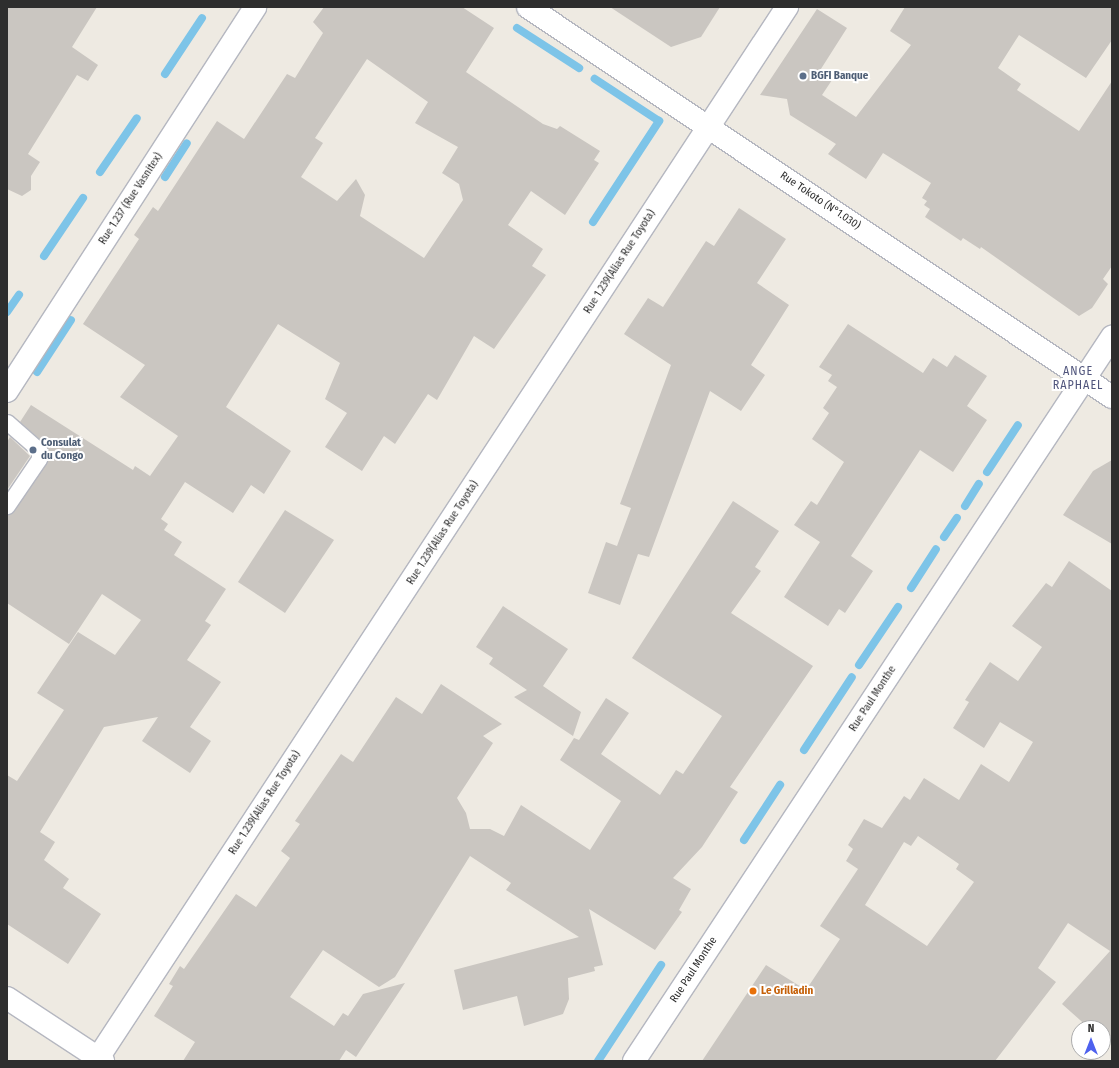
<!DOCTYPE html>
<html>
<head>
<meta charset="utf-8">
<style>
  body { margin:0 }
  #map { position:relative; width:1119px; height:1068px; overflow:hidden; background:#eeeae2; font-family:"Fira Sans Condensed",sans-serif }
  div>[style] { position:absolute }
  .stream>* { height:8px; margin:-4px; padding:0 4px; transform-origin:4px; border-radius:4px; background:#7dc4e8 }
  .building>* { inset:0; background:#cac6c1 }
  .roads { filter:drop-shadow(1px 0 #b5b7c0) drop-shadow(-1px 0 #b5b7c0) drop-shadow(0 1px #b5b7c0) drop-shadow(0 -1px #b5b7c0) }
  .lane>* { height:15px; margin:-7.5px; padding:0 7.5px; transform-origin:7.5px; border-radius:7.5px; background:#fff }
  .street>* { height:22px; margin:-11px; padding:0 11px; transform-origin:11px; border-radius:11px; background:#fff }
  .secondary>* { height:22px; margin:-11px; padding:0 11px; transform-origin:11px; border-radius:11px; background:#fff }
  .dots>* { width:11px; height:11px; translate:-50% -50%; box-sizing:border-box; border:2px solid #fff; border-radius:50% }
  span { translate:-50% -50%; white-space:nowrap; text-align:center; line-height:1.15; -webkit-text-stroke:4px #fff; paint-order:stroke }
  .service-label { font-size:11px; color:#4e5e75; font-weight:700 }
  .left { translate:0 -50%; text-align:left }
  .street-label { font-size:11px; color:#2e2e2e }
  .food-label { font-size:11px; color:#c56008; font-weight:700 }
  .neighbourhood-label { font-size:12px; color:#50557c; letter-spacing:1px }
  .frame { position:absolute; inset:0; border:8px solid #2e2e2e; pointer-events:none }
  .north { position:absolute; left:1071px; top:1020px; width:40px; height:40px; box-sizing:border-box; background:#fff; border:1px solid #ababab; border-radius:50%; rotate:0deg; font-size:11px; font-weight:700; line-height:16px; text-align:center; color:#2e2e2e }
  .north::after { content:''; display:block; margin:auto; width:14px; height:18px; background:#4e61ee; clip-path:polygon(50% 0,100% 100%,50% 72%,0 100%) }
</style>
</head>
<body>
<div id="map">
  <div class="stream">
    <i style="left:517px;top:28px;width:74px;rotate:32.8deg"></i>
    <i style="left:165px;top:74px;width:67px;rotate:-56.5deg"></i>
    <i style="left:100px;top:172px;width:65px;rotate:-55.6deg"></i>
    <i style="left:165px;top:177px;width:40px;rotate:-57.1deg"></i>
    <i style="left:593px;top:222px;width:121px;rotate:-56.8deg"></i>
    <i style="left:659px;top:121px;width:77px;rotate:-146.7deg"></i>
    <i style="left:44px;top:256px;width:70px;rotate:-56.1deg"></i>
    <i style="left:7px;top:312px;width:21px;rotate:-55deg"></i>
    <i style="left:37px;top:372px;width:62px;rotate:-56.8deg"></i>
    <i style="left:987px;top:472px;width:56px;rotate:-56.6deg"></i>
    <i style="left:965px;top:506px;width:26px;rotate:-58deg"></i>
    <i style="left:944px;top:537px;width:23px;rotate:-56deg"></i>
    <i style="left:911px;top:588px;width:46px;rotate:-57.3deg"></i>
    <i style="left:859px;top:665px;width:70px;rotate:-56.1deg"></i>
    <i style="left:804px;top:750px;width:87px;rotate:-56.7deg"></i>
    <i style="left:744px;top:840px;width:66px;rotate:-56.8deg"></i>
    <i style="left:598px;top:1061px;width:115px;rotate:-56.7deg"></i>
  </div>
  <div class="building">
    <i style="clip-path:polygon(7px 7px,97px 7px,72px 47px,98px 65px,88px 81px,77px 75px,28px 154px,40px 162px,31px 176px,31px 190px,22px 196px,7px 189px)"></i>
    <i style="clip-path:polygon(evenodd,324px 7px,462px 7px,494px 28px,466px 72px,543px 124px,557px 129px,560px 126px,600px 151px,594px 160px,599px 163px,565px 215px,531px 191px,508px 225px,543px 249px,532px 266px,546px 275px,494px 349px,474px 336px,437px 400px,428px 394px,395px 444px,384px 436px,362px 471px,325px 447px,347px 413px,325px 399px,340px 363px,278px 324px,226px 407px,291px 451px,264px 494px,251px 485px,233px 513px,185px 482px,161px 519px,168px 524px,164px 530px,182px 542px,174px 555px,226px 589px,205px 621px,211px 625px,187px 660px,221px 682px,190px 727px,211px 741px,190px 773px,142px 741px,158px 717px,104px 727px,40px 832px,55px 842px,44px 860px,69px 879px,63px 888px,101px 914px,68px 964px,7px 924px,7px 775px,17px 781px,64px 710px,37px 693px,78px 632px,115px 655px,141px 620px,102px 594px,69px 644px,7px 603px,7px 515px,14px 511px,48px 459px,47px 446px,20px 422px,31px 405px,133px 470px,135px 466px,150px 476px,178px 436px,120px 397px,145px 365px,83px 324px,139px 239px,134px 235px,153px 207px,158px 211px,217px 121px,244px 139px,287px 74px,295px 78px,323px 33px,313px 22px,324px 7px,367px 59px,428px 102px,415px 123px,458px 147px,442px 173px,459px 184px,463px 200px,424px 258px,360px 216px,365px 195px,356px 179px,337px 201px,301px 177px,323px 143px,315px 138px,367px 59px)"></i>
    <i style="clip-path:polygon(610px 7px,720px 7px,701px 37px,671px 47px)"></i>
    <i style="clip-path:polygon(905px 7px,1112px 7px,1112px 40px,1086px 78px,1019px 35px,998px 68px,1021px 84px,1017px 90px,1079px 131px,1112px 81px,1112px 266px,1103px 279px,1108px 284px,1092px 308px,1079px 316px,981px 247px,980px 249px,963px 238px,961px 241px,925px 217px,930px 209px,924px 205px,927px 201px,922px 198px,931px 183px,883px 153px,866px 179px,828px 154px,836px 144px,790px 115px,787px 99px,760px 95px,817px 9px,847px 28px,819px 72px,832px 80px,822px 95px,856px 117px,911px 45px,890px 31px)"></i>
    <i style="clip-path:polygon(739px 208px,786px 239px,757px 283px,789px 305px,751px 365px,765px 375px,741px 411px,710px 391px,649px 557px,638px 554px,620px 605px,588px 593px,606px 542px,617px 546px,631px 508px,620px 504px,671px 365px,624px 334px,648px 298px,663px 307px,706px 241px,714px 246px)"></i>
    <i style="clip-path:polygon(848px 324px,923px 373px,933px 358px,947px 367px,955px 355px,987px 376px,967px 406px,987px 420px,953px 472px,920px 450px,851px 556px,873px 571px,845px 613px,839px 609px,828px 626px,784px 597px,820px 542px,794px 525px,811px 501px,817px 505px,844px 462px,812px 439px,829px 413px,823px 408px,837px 387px,828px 381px,832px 375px,819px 367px)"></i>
    <i style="clip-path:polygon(10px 437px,30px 456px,7px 490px,7px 442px)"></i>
    <i style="clip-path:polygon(1112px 460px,1112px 544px,1063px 515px,1093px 471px)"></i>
    <i style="clip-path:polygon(733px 501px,779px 531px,755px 567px,761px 571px,731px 613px,813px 666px,730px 787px,738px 792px,702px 847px,673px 878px,691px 889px,679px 910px,682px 912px,655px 950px,589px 909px,603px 965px,594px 967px,595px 971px,568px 978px,569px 999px,563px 1014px,524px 1026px,517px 996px,463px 1010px,454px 970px,579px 937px,506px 890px,511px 883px,470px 856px,395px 977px,379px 987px,323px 950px,290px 997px,334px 1026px,343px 1013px,348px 1016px,363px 994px,405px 983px,356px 1057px,346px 1050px,339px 1061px,183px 1061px,195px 1042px,154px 1016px,173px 986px,169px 984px,180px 966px,184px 969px,236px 894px,256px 907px,290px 858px,281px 851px,300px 824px,295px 821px,341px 754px,353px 762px,396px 697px,422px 714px,441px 684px,502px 724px,483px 736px,493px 743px,457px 798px,466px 813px,470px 829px,490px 829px,504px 836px,521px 805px,590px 850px,621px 801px,560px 760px,574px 738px,579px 740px,606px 698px,629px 713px,601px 754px,660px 795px,676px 770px,683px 774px,722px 716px,632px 658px)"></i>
    <i style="clip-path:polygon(285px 510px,334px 540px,285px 613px,238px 582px)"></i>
    <i style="clip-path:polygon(evenodd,1069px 561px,1112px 591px,1112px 1043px,1103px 1037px,1103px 1028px,1089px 1028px,1062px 1004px,1110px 951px,1068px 923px,1038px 968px,1056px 982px,995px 1061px,702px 1061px,766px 965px,806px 990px,840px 939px,820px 926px,858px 869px,846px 861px,853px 849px,848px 845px,864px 819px,882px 828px,904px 796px,910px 800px,924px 778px,959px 800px,981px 764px,1009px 782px,1033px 742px,1000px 722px,984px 748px,953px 728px,969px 702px,965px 700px,990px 662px,1018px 681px,1042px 647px,1012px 626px,1046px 583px,1052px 587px,1069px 561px,918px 836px,959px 864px,956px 869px,974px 882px,927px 946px,865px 905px,904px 842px,911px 846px,918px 836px)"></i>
    <i style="clip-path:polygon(503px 606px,568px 649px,543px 686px,581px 712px,573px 736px,514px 697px,527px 690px,489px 664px,493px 658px,476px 647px)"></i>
  </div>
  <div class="roads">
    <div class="lane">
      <i style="left:7px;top:422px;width:43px;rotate:41.2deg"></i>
      <i style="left:39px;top:450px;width:9px;rotate:90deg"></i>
      <i style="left:39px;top:459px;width:57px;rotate:124.2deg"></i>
    </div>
    <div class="street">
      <i style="left:528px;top:7px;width:702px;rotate:33.74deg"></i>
      <i style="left:7px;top:391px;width:457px;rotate:-57.1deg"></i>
      <i style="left:98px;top:1058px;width:1257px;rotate:-56.75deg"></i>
      <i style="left:634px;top:1061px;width:868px;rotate:-56.57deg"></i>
    </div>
    <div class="secondary">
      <i style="left:7px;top:998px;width:115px;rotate:33.3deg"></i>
    </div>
  </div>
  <div class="dots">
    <i style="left:803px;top:76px;background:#5c6f8a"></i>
    <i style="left:33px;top:450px;background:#5c6f8a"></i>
    <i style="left:753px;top:991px;background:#e8710a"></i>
  </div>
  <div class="service-label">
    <span class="left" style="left:811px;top:76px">BGFI Banque</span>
    <span class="left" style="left:41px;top:450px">Consulat<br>du Congo</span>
  </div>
  <div class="street-label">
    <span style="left:131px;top:199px;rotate:-57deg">Rue 1.237 (Rue Vasnitex)</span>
    <span style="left:820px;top:201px;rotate:34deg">Rue Tokoto (N°1.030)</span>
    <span style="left:620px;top:262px;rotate:-57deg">Rue 1.239(Alias Rue Toyota)</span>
    <span style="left:443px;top:533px;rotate:-57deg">Rue 1.239(Alias Rue Toyota)</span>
    <span style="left:873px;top:699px;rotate:-57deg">Rue Paul Monthe</span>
    <span style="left:265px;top:803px;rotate:-57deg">Rue 1.239(Alias Rue Toyota)</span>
    <span style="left:694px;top:970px;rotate:-57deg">Rue Paul Monthe</span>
  </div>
  <div class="food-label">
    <span class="left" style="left:761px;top:991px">Le Grilladin</span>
  </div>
  <div class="neighbourhood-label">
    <span style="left:1078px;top:379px">ANGE<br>RAPHAEL</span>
  </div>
  <div class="frame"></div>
  <div class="north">N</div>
</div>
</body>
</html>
